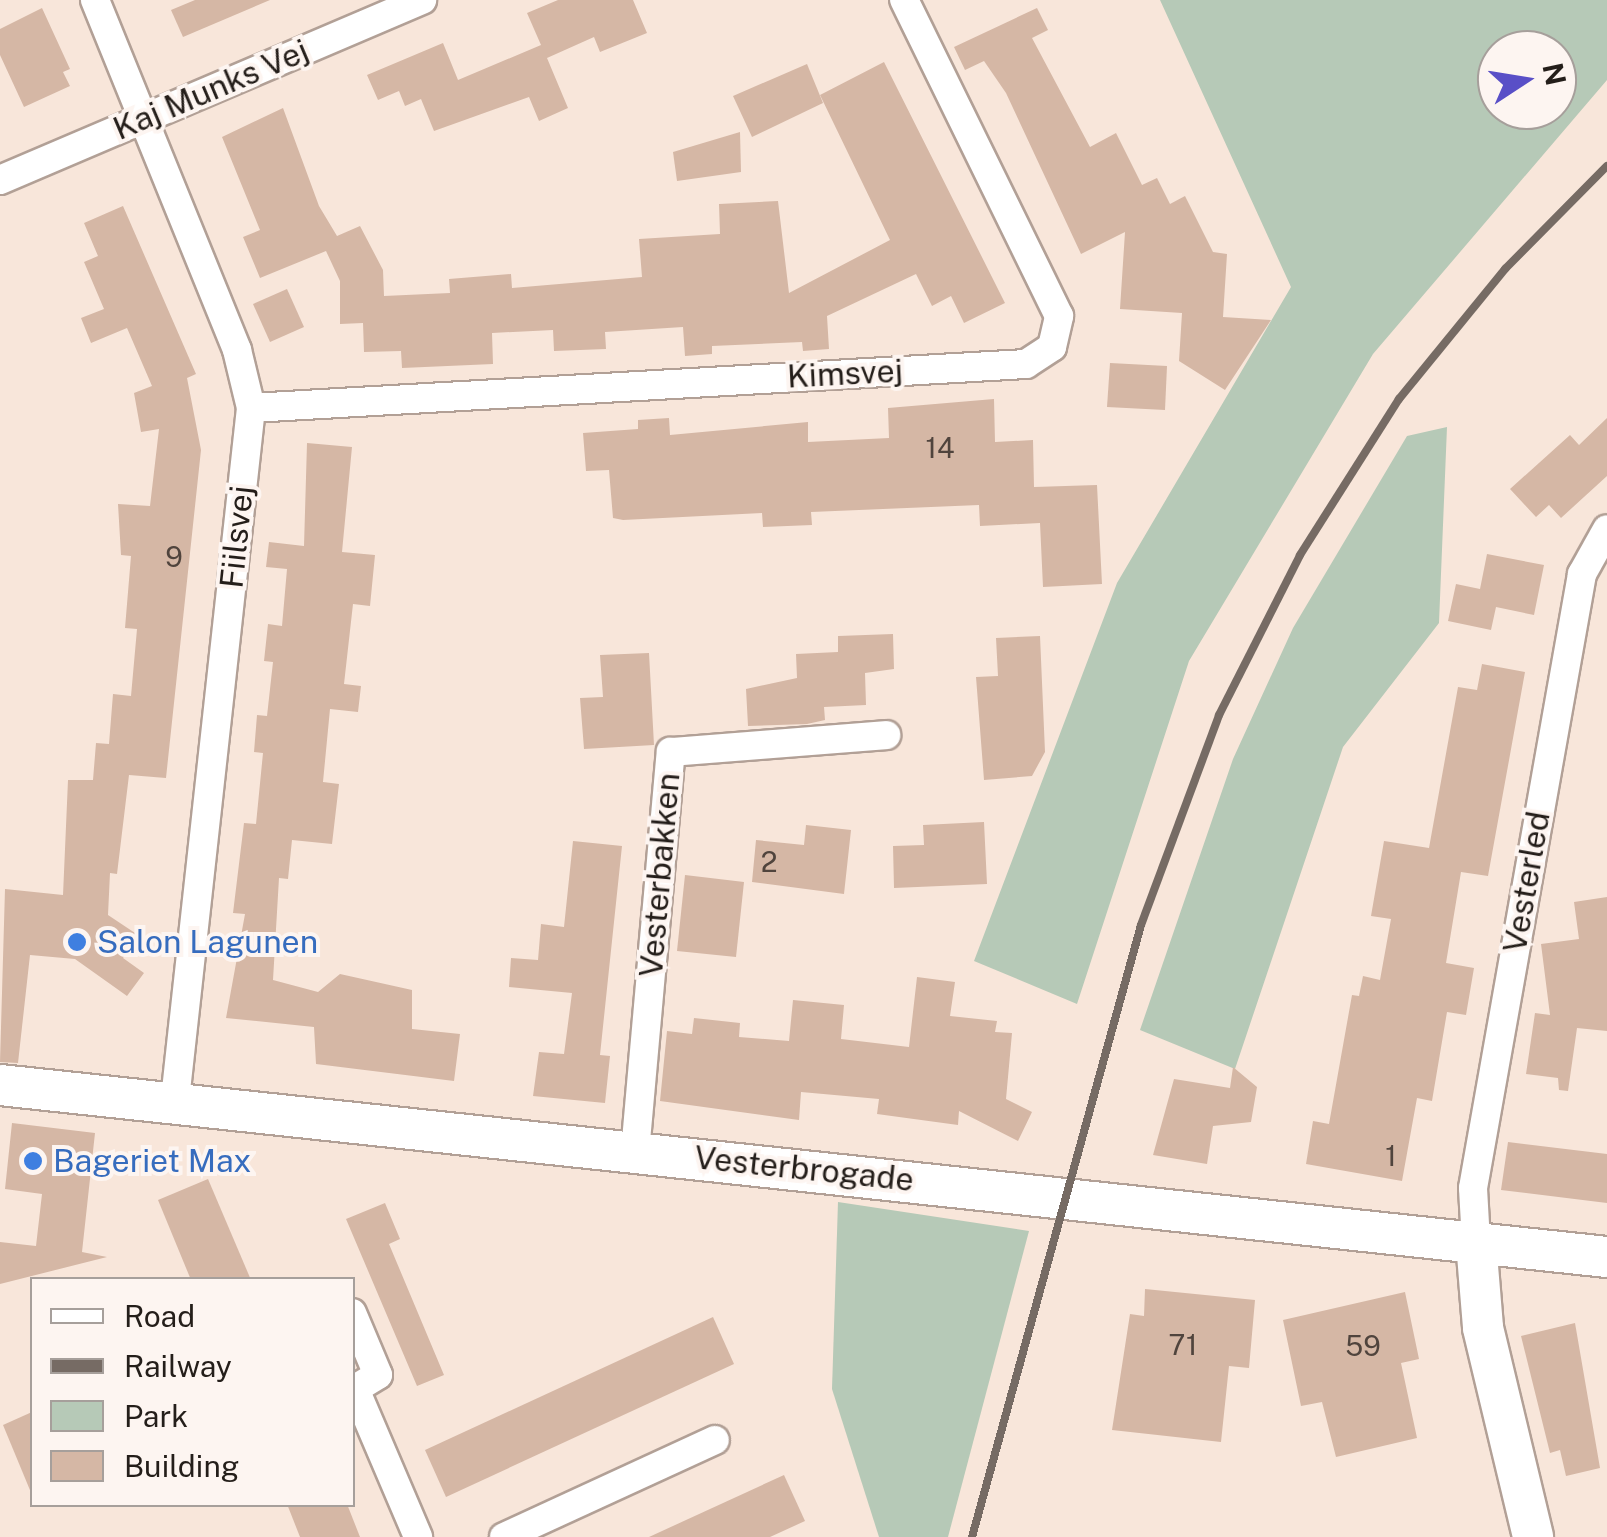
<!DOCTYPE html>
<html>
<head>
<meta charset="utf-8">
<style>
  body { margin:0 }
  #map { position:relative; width:1607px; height:1537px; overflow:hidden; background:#f8e6da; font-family:"Public Sans",sans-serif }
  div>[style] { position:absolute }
  .green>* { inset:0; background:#b6c9b7 }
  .building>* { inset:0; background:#d5b7a5 }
  .roads { filter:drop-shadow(2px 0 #b2a096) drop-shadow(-2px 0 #b2a096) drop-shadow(0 2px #b2a096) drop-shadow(0 -2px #b2a096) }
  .street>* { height:28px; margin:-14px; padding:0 14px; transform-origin:14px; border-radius:14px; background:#fff }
  .secondary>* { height:40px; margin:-20px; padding:0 20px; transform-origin:20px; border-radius:20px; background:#fff }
  .rail>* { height:8px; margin:-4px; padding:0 4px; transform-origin:4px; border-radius:4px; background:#766b64 }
  .dots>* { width:28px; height:28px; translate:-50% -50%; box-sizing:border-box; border:5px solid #fdf5f1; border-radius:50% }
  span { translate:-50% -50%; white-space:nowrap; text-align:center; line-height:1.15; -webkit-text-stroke:8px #fdf5f1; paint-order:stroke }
  .number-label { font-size:28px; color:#50443d }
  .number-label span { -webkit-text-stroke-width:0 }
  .street-label { font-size:32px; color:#241e1a }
  .shop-label { font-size:32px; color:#366cbe }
  .left { translate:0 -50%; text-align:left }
  .legend { position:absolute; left:30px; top:1277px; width:325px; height:230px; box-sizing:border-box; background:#fdf5f1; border:2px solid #a69f9b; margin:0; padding:12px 18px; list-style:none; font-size:30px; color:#241e1a }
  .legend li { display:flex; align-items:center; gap:20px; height:50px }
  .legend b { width:50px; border:2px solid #a69f9b }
  .north { position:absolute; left:1477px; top:30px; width:100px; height:100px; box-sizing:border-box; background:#fdf5f1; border:2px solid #a69f9b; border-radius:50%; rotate:78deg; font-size:28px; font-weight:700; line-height:40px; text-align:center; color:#241e1a }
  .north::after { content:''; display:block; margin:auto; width:35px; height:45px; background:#594fc7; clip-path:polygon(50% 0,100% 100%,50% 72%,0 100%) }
</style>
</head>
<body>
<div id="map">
  <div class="green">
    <i style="clip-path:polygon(evenodd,1160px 0,1607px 0,1607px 80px,1373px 354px,1189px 661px,1077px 1004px,974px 961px,1117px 583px,1291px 287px,1160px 0,1497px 50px,1557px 50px,1557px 110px,1497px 110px,1497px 50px)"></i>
    <i style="clip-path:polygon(1447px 427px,1439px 623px,1343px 747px,1235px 1069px,1140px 1030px,1233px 759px,1293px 628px,1407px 436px)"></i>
    <i style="clip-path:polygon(838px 1202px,1029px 1231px,948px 1537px,879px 1537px,832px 1389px)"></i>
  </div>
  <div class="building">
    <i style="clip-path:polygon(195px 0,270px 0,183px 37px,171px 10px)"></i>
    <i style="clip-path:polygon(558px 0,633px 0,647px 33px,600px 52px,594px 37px,547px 58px,568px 108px,539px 121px,529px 97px,434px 131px,421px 99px,405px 106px,399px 91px,378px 100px,367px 75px,443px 43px,458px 80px,541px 45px,527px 13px)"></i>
    <i style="clip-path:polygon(42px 8px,70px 69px,63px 72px,70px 86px,24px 107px,0 55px,0 29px)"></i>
    <i style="clip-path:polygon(1037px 8px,1048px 30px,1032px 38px,1090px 147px,1116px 133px,1142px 185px,1157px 178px,1170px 204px,1185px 196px,1213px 252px,1227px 254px,1223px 317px,1271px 320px,1225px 390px,1179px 361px,1182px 313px,1120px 309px,1125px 232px,1081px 254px,1006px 93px,984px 61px,965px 70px,954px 47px)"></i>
    <i style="clip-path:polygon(884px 62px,1005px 303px,964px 323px,951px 296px,932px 306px,916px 274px,827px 316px,829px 349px,803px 351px,802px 342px,712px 346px,712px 354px,685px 356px,683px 327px,605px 332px,606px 349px,554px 351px,553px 330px,492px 333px,493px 364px,402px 368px,401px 351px,364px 352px,363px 323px,340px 324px,340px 281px,326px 251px,260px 278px,243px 237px,260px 230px,222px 137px,283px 108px,319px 206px,337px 236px,360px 226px,383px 270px,384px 296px,450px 293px,449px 279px,511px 274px,512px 288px,642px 277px,639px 239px,720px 234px,719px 204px,778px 201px,789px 293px,890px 240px,820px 95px)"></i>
    <i style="clip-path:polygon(807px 64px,823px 103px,752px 137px,733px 96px)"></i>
    <i style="clip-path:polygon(740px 132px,741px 172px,677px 181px,673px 152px)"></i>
    <i style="clip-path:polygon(123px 206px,196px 374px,187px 378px,201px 450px,166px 778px,129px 775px,117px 874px,110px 873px,108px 915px,138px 935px,123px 958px,144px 973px,127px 996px,75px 959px,30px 955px,18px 1063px,0 1062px,5px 889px,63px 895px,68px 780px,93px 780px,96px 743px,109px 744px,113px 694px,131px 696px,137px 629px,125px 628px,131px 556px,121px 555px,118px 504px,150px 506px,159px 429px,141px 432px,134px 393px,152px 386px,127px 328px,91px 343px,81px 318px,104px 309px,84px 262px,98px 256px,84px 223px)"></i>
    <i style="clip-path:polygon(287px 289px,304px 327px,270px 342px,253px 304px)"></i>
    <i style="clip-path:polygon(1110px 363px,1167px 366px,1165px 410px,1107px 407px)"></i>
    <i style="clip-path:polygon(994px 399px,995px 442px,1033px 440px,1034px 487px,1097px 485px,1102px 584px,1043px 587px,1040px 523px,980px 526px,979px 505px,811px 512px,812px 525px,763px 527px,762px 513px,623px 520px,613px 518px,609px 470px,586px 471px,583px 433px,638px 429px,638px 420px,669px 418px,670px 435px,808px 422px,808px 442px,889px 438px,888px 408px)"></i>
    <i style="clip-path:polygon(1607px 418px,1607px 476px,1561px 518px,1549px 505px,1536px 517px,1510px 489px,1570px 435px,1579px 445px)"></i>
    <i style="clip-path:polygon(307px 443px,352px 447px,342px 552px,375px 555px,370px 606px,353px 604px,344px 684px,361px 686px,358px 712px,330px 709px,323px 782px,339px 784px,332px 844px,292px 840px,288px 879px,279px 878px,273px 980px,318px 992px,340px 974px,412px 990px,412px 1029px,460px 1034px,454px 1081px,316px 1064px,314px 1027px,226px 1018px,245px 914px,233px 913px,244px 823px,256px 824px,263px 753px,254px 752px,257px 715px,267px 716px,273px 662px,264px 661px,268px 624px,282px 626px,287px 569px,266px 567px,269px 542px,304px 546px)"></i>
    <i style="clip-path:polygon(1487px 554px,1544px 565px,1534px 615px,1496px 607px,1491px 630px,1448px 621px,1456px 584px,1480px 589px)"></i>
    <i style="clip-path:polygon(893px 634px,894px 669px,865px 673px,866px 705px,824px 707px,825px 720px,807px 724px,748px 726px,746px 689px,797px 678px,796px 654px,838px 652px,838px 636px)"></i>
    <i style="clip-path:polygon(1040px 636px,1045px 752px,1032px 776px,984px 780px,976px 677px,998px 676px,996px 638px)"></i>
    <i style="clip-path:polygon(649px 653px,654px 745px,584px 749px,580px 698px,603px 697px,600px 655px)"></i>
    <i style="clip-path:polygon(1482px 664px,1525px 672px,1488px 876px,1461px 872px,1446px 963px,1474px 968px,1466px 1015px,1447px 1012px,1432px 1101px,1417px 1098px,1402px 1181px,1306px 1164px,1313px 1121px,1329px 1124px,1352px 995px,1359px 996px,1363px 976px,1380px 980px,1391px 919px,1371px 916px,1384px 841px,1429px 848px,1458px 687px,1477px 690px)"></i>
    <i style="clip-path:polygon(984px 822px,987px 884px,894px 888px,893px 846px,924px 845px,923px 825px)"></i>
    <i style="clip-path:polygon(806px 825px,851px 830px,844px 894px,752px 882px,756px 840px,804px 845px)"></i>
    <i style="clip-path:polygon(573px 841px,622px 846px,600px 1055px,610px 1056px,605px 1103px,533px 1096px,539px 1052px,564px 1054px,572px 993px,509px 987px,511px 958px,538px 960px,541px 924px,564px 927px)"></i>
    <i style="clip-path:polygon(685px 875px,744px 882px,736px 957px,677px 951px)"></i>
    <i style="clip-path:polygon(1607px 897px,1607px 1031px,1577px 1028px,1568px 1091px,1559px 1090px,1558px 1078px,1526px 1074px,1535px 1013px,1550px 1015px,1541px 944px,1579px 939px,1574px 902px)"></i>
    <i style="clip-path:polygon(917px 977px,955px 982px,950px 1016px,997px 1021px,995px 1032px,1012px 1033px,1006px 1099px,1032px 1112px,1018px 1141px,959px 1111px,958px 1125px,877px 1114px,879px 1099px,801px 1092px,799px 1120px,660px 1101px,667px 1031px,692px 1034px,694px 1018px,740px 1023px,739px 1037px,789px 1041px,793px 1000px,844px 1005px,841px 1039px,909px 1047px)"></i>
    <i style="clip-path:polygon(1233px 1067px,1257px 1087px,1251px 1122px,1213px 1126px,1207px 1164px,1153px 1155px,1174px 1079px,1230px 1088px)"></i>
    <i style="clip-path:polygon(12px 1123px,95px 1133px,82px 1252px,107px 1257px,0 1284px,0 1242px,36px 1246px,42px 1194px,5px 1189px)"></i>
    <i style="clip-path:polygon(1508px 1142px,1607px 1154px,1607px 1203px,1501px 1190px)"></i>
    <i style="clip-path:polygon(208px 1179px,251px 1280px,191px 1280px,158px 1200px)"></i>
    <i style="clip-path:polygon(385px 1203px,400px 1239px,389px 1244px,444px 1375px,417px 1386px,346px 1219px)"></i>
    <i style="clip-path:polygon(1145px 1289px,1255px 1300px,1249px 1368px,1229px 1366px,1221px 1442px,1112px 1430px,1130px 1314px,1144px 1316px)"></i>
    <i style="clip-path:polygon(1405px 1292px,1419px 1359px,1401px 1363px,1417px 1438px,1336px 1457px,1322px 1402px,1301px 1406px,1283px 1320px)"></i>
    <i style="clip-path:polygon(713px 1317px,734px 1364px,446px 1497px,425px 1450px)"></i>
    <i style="clip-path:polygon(1575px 1323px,1600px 1468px,1566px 1476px,1560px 1450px,1550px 1453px,1521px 1336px)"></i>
    <i style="clip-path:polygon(32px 1412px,32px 1495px,3px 1425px)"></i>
    <i style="clip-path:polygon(784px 1475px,805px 1521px,770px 1537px,649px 1537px)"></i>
    <i style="clip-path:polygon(287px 1504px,347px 1504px,360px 1537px,300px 1537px)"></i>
  </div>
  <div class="roads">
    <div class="street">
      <i style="left:95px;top:0;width:378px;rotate:67.9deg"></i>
      <i style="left:237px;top:350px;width:60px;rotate:76.4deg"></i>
      <i style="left:251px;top:408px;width:696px;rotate:96.27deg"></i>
      <i style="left:0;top:180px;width:459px;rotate:-23.1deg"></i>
      <i style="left:251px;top:408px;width:776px;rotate:-3.25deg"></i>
      <i style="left:1026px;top:364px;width:31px;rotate:-33deg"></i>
      <i style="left:1052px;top:347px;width:32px;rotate:-77deg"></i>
      <i style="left:1059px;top:316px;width:352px;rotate:-116.1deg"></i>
      <i style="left:635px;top:1152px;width:402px;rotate:-84.9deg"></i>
      <i style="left:671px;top:752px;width:216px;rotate:-4.5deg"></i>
      <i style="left:1476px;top:1242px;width:54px;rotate:-93.2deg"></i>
      <i style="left:1473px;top:1188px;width:624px;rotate:-79.93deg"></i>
      <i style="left:1582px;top:574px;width:51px;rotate:-60.9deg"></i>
      <i style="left:352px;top:1313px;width:67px;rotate:67.2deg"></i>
      <i style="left:378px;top:1375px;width:27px;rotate:149deg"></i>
      <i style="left:355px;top:1389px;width:161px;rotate:66.9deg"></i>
      <i style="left:504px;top:1537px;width:232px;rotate:-24.7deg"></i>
    </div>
    <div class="secondary">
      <i style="left:0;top:1085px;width:1616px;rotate:6.11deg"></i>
      <i style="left:1476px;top:1242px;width:86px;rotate:85.3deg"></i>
      <i style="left:1483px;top:1328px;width:215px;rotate:76.5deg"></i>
    </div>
  </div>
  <div class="rail">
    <i style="left:972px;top:1537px;width:635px;rotate:-74.56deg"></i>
    <i style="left:1141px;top:925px;width:224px;rotate:-69.6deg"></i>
    <i style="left:1219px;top:715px;width:179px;rotate:-63.1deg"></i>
    <i style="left:1300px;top:555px;width:185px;rotate:-57.6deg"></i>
    <i style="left:1399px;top:399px;width:168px;rotate:-50.8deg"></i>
    <i style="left:1505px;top:269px;width:145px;rotate:-45.3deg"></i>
  </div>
  <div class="dots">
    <i style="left:77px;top:942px;background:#3f7fe0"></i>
    <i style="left:33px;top:1161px;background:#3f7fe0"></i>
  </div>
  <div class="number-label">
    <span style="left:940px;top:448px">14</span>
    <span style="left:174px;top:557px">9</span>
    <span style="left:769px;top:862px">2</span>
    <span style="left:1391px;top:1156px">1</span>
    <span style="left:1183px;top:1345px">71</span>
    <span style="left:1363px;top:1346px">59</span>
  </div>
  <div class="street-label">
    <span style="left:211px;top:90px;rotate:-23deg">Kaj Munks Vej</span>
    <span style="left:845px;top:374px;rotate:-3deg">Kimsvej</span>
    <span style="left:237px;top:537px;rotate:-84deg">Fiilsvej</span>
    <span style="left:660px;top:875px;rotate:-85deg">Vesterbakken</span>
    <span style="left:1527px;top:882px;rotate:-80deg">Vesterled</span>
    <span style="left:804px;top:1169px;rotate:6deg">Vesterbrogade</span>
  </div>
  <div class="shop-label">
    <span class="left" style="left:97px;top:942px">Salon Lagunen</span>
    <span class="left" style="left:53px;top:1161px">Bageriet Max</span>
  </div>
  <ul class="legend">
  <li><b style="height:12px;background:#fff"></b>Road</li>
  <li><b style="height:12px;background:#766b64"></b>Railway</li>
  <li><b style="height:28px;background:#b6c9b7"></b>Park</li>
  <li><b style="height:28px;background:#d5b7a5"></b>Building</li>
  </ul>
  <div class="north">N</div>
</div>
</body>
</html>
